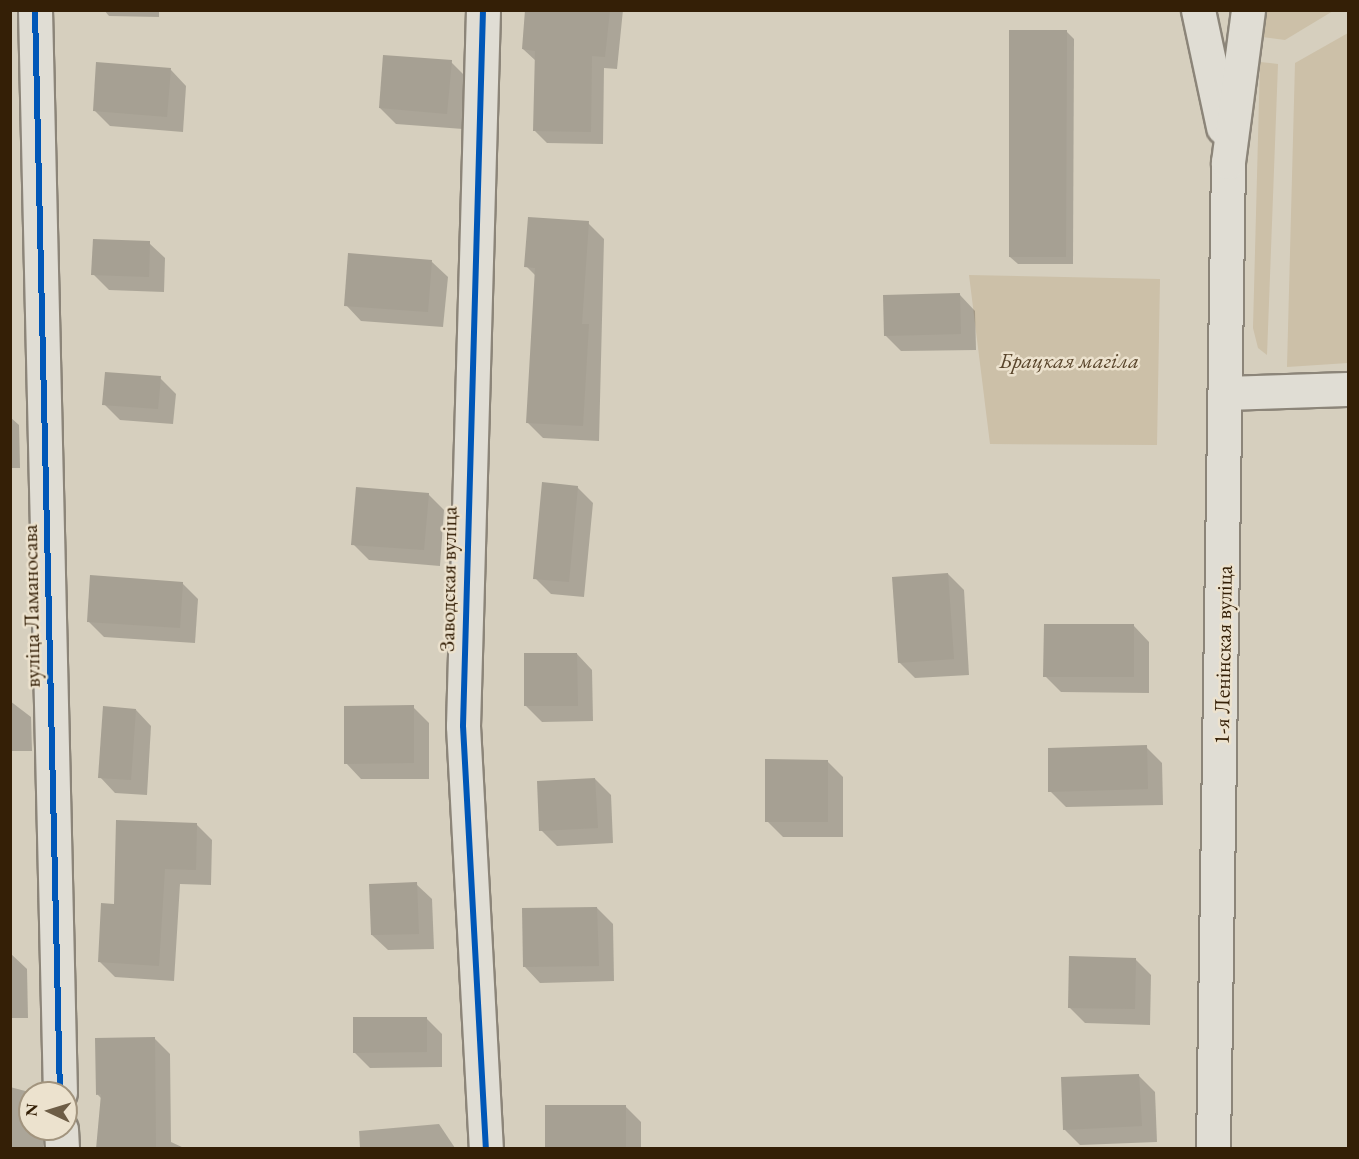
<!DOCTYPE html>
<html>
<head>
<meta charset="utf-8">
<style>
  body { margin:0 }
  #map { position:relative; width:1359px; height:1159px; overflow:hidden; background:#d6cfbe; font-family:"EB Garamond",serif }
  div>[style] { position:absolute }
  .green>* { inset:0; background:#ccc0a8 }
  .shadow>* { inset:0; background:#0003 }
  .building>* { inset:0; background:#a6a093 }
  .roads { filter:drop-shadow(2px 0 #8c8579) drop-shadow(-2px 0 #8c8579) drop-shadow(0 2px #8c8579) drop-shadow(0 -2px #8c8579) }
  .street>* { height:33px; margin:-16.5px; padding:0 16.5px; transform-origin:16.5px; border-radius:16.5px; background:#e0ddd4 }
  .secondary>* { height:33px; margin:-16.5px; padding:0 16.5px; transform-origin:16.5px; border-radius:16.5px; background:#e0ddd4 }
  .cycleway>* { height:6px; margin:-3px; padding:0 3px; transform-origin:3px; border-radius:3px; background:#0057b8 }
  span { translate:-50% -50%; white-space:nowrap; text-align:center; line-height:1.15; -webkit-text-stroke:5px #ece2ce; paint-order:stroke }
  .park-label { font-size:22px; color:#58442a; font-style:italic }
  .street-label { font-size:22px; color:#341f06 }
  .frame { position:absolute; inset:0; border:12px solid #341f06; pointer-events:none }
  .north { position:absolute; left:18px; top:1081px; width:60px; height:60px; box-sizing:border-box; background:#ece2ce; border:2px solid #a2947e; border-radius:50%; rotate:274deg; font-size:16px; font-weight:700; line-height:24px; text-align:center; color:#341f06 }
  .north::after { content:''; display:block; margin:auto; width:21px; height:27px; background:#6d5d46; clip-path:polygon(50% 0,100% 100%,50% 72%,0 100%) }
</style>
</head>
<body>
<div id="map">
  <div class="green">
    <i style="clip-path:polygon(1263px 11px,1333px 11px,1285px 40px,1262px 37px)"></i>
    <i style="clip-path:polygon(1348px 33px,1348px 363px,1287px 367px,1295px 63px)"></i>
    <i style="clip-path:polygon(1260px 62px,1278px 64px,1267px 355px,1258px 348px,1253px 328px)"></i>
    <i style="clip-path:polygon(969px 275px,1160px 279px,1157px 445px,990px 444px)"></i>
  </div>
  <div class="shadow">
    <i style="clip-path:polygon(104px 10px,159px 10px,159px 17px,109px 16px)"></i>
    <i style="clip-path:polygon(528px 10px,623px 10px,617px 69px,604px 68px,603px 144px,547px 143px,535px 131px,536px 61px,523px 49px)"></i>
    <i style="clip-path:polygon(1066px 31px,1074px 39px,1073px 264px,1018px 264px,1010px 257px)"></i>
    <i style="clip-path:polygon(451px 62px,467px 78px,463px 129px,396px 124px,380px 108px)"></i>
    <i style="clip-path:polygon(171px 70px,186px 86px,183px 132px,110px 126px,94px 110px)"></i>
    <i style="clip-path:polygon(588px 223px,604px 239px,599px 441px,543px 438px,527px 422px,536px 276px,526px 266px)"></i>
    <i style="clip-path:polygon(149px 243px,165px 258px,164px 292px,109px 290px,93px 274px)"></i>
    <i style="clip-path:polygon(432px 262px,448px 277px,443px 327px,361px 321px,346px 305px)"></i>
    <i style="clip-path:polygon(960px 295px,975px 311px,976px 350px,901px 351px,885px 335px)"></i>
    <i style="clip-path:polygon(160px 378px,176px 394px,173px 424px,120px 420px,104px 404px)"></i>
    <i style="clip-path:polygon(10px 417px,19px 425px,20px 468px,10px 468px)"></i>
    <i style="clip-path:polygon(577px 487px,593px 503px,584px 597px,551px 594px,535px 578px)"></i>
    <i style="clip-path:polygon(428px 494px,444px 510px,440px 566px,369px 560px,353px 544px)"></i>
    <i style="clip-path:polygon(948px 574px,964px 590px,969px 675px,915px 678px,899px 662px)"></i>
    <i style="clip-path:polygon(182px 583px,198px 599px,195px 643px,104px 637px,88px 621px)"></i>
    <i style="clip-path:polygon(1134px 626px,1149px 642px,1149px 693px,1061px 692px,1045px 676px)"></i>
    <i style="clip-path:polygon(577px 654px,592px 670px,593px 721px,542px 722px,526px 706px)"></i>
    <i style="clip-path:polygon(10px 701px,31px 717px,32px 751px,10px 751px)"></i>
    <i style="clip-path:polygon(413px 707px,429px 723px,429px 779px,361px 779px,346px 763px)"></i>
    <i style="clip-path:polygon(136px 710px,151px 726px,147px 795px,115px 793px,100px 777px)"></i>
    <i style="clip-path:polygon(1146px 747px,1162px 763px,1163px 805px,1066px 807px,1050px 791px)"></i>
    <i style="clip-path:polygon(827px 761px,843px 777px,843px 837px,783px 837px,767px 821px)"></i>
    <i style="clip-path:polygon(595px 779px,611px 795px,613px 843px,557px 846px,541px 830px)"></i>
    <i style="clip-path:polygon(196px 824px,212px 840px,211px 885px,180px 884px,174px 981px,115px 977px,99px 961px,115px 905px)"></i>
    <i style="clip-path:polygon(416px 884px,432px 899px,434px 949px,388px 950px,372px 935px)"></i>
    <i style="clip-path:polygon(597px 908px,613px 924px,614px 981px,540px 983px,525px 967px)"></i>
    <i style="clip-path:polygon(10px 953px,27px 969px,28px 1018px,10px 1018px)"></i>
    <i style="clip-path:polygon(1135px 959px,1151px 975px,1150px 1025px,1085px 1023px,1070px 1008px)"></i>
    <i style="clip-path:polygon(426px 1018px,442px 1034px,442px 1067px,370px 1068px,354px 1052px)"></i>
    <i style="clip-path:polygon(154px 1038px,170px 1054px,171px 1142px,184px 1148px,97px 1148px,102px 1099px,97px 1094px)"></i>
    <i style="clip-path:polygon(1139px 1076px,1155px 1092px,1157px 1142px,1080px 1145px,1064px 1129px)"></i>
    <i style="clip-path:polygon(10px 1087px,33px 1093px,30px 1129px,43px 1129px,43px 1148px,10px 1148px)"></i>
    <i style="clip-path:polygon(625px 1106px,641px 1122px,641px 1148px,547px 1148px)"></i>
    <i style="clip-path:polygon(439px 1124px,455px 1148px,360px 1148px,359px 1131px)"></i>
  </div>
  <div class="building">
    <i style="clip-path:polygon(525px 10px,610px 10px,605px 57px,592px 56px,591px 132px,533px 131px,535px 51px,522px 49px)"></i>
    <i style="clip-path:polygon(1009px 30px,1067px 30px,1066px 257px,1009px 257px)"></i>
    <i style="clip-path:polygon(383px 55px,452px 60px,447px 114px,379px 108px)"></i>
    <i style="clip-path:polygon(96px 62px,171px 68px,167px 117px,93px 111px)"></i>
    <i style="clip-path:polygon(528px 217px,589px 221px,582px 324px,589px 324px,583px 426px,526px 423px,535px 268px,524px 267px)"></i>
    <i style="clip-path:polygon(93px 239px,150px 241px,149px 277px,91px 275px)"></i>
    <i style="clip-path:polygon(348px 253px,432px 260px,428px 312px,344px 306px)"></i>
    <i style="clip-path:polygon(960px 293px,961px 334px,884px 336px,883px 295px)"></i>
    <i style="clip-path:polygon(105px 372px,161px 376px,158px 409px,102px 405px)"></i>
    <i style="clip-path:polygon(542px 482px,578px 486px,569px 582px,533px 579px)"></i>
    <i style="clip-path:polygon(356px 487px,429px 493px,424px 550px,351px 545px)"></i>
    <i style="clip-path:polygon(948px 573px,954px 659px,898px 663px,892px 577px)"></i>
    <i style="clip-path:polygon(90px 575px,183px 582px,180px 628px,87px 622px)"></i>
    <i style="clip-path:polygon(1044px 624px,1134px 624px,1134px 677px,1043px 677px)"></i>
    <i style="clip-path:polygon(524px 653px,577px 653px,578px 706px,524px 706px)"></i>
    <i style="clip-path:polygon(414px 705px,414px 763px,344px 764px,344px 706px)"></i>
    <i style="clip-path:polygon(103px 706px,136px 709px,131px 780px,98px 778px)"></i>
    <i style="clip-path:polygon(1147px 745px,1148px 789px,1048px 792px,1048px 748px)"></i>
    <i style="clip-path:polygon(765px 759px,828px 760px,828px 822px,765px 822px)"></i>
    <i style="clip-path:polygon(595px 778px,598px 828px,539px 831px,537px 781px)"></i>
    <i style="clip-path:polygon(116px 820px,197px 823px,196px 870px,165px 869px,159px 966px,98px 962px,101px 903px,114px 904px)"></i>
    <i style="clip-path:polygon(417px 882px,419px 934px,371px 935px,369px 884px)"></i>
    <i style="clip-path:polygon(597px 907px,599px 966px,523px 967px,522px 908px)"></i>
    <i style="clip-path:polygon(1069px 956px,1136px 958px,1135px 1009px,1068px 1008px)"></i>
    <i style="clip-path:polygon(353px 1017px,427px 1017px,427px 1052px,353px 1053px)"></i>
    <i style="clip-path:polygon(155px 1037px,156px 1149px,96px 1149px,101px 1094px,96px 1095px,95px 1038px)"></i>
    <i style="clip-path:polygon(1139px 1074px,1142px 1126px,1063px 1130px,1061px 1077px)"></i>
    <i style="clip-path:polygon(545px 1105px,626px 1105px,626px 1149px,545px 1149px)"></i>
  </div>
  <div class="roads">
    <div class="street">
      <i style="left:35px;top:10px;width:1083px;rotate:88.68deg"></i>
      <i style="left:483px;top:10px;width:716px;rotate:91.6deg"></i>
      <i style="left:463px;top:726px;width:423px;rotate:86.9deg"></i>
      <i style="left:1227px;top:393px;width:121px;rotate:-1.9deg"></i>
      <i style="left:61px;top:1129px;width:19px;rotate:87deg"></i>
    </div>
    <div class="secondary">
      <i style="left:1198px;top:10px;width:120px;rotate:77.9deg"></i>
      <i style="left:1213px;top:1148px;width:986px;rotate:-89.13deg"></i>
      <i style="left:1228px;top:162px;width:153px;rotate:-82.5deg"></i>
    </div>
  </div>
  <div class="cycleway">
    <i style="left:35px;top:10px;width:1083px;rotate:88.68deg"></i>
    <i style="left:483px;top:10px;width:716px;rotate:91.6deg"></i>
    <i style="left:463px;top:726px;width:423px;rotate:86.9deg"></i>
  </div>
  <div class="park-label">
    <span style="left:1069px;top:361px">Брацкая магіла</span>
  </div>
  <div class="street-label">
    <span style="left:448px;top:579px;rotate:-89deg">Заводская вуліца</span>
    <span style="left:31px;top:606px;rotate:-91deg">вуліца Ламаносава</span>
    <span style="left:1223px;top:655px;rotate:-89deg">1-я Ленінская вуліца</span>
  </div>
  <div class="frame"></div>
  <div class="north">N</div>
</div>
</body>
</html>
